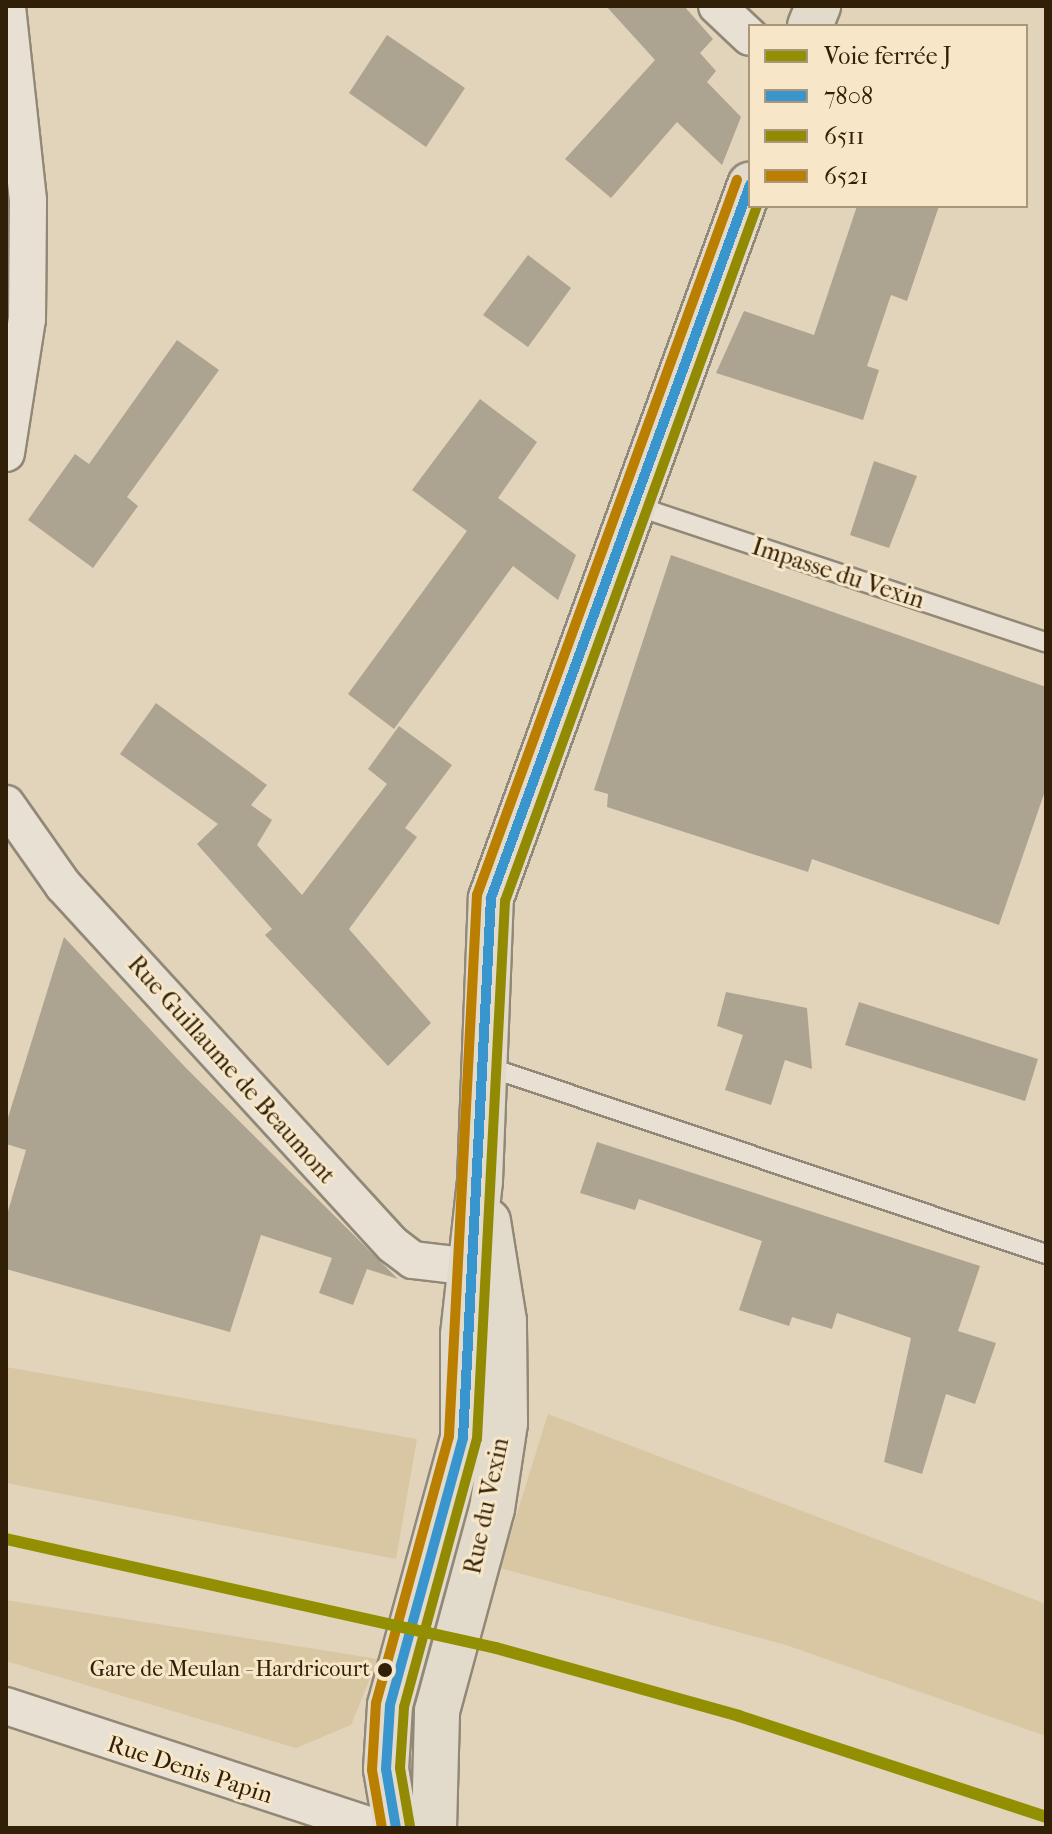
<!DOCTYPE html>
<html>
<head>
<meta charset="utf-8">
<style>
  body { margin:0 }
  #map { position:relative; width:1052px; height:1834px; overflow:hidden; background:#e2d4ba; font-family:"IM FELL French Canon",serif }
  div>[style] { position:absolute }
  .green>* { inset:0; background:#d9c6a2 }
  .building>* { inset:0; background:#ada391 }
  .roads { filter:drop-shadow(2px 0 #928877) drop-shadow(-2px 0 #928877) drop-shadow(0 2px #928877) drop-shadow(0 -2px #928877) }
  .service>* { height:18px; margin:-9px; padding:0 9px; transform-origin:9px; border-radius:9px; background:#e7e0d3 }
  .minor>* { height:36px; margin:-18px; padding:0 18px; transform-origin:18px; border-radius:18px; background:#e7e0d3 }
  .primary>* { height:44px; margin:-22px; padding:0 22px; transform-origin:22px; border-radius:22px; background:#e2dbcc }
  .bus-1>* { height:10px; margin:-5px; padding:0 5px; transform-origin:5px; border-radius:5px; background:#3995cd }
  .bus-2>* { height:10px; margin:-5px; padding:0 5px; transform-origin:5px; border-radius:5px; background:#928a03 }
  .bus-3>* { height:10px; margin:-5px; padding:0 5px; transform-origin:5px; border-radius:5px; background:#ba7e01 }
  .rail-1>* { height:12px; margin:-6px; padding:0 6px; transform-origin:6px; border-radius:6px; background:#928f02 }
  .dots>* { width:22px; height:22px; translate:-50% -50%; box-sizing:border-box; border:4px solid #f7e7c8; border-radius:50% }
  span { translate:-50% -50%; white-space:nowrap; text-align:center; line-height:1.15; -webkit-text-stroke:6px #f7e7c8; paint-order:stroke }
  .bus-label { font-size:22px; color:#311f07 }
  .right { translate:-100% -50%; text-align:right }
  .street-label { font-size:24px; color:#311f07 }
  .frame { position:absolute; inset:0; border:8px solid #311f07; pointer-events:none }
  .legend { position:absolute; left:748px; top:24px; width:280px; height:184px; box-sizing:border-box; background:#f7e7c8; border:2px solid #a8977b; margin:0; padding:10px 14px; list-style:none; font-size:24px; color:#311f07 }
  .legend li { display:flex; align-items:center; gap:16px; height:40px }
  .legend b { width:40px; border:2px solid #a8977b }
</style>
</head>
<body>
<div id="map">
  <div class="green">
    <i style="clip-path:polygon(6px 1367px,417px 1439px,396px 1559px,6px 1483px)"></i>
    <i style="clip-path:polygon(548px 1414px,1046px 1604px,1046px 1736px,786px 1645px,500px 1568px)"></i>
    <i style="clip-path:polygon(6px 1600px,378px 1659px,351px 1725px,296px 1748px,6px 1661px)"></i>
  </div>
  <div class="building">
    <i style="clip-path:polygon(606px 6px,684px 6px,713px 39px,700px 53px,716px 71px,707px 82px,741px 117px,722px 165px,677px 122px,611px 198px,565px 159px,655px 60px)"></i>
    <i style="clip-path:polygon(387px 35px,465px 88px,426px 147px,349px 93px)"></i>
    <i style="clip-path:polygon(857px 206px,939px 206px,907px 301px,891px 295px,867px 366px,879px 370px,863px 420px,716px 373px,744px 311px,814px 335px)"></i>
    <i style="clip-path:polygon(528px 255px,571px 288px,528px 347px,483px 315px)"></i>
    <i style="clip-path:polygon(177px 340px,219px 370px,127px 497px,138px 506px,93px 568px,28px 520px,75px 454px,89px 464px)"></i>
    <i style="clip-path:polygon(480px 399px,537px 442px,498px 498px,576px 555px,558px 600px,513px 566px,394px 729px,348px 694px,467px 531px,412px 490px)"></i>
    <i style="clip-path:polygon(874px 461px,917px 476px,889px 548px,850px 535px)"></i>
    <i style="clip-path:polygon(671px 555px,1046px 687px,1046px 788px,999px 925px,812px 859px,808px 872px,607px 807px,608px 794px,594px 790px)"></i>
    <i style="clip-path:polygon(156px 703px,267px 785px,251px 805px,272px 820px,257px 845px,302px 895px,387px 784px,368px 769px,399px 726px,452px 765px,405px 828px,417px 837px,349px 929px,431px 1023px,388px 1066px,265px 935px,272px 929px,197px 844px,218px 824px,120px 754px)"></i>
    <i style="clip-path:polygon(64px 937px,185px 1067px,398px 1279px,367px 1269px,353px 1305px,319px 1293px,332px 1258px,261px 1235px,230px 1332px,6px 1269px,6px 1218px,26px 1150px,6px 1144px,6px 1124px)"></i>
    <i style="clip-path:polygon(726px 992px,807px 1008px,812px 1069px,785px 1060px,771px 1105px,725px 1090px,743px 1035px,717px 1026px)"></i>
    <i style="clip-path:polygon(859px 1002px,1038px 1059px,1025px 1101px,845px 1045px)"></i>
    <i style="clip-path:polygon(597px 1142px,980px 1266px,958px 1331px,996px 1343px,975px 1404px,946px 1394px,922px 1474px,884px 1462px,911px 1338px,837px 1313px,832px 1329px,792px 1317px,789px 1326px,739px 1310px,762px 1241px,639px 1199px,635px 1210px,580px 1193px)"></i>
  </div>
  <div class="roads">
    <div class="service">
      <i style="left:633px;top:505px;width:435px;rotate:18.4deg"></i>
      <i style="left:485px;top:1066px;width:592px;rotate:18.53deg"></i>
    </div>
    <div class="minor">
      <i style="left:717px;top:6px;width:45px;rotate:43.2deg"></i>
      <i style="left:6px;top:453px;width:136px;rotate:-81.1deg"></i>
      <i style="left:27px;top:319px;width:119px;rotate:-89.5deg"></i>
      <i style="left:28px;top:200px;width:195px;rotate:-96.2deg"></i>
      <i style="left:6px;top:804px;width:99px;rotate:54.9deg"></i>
      <i style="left:63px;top:885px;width:488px;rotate:47.5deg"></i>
      <i style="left:393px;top:1245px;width:25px;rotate:37deg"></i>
      <i style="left:413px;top:1260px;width:85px;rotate:6.8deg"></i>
      <i style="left:6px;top:1706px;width:391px;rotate:18.2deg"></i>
    </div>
    <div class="primary">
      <i style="left:810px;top:26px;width:22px;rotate:-68deg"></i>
      <i style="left:396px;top:1828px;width:60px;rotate:-99.6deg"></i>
      <i style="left:386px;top:1769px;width:64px;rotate:-86.4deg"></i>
      <i style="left:390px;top:1705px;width:277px;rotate:-74.7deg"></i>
      <i style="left:463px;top:1438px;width:103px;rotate:-90deg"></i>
      <i style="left:463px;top:1335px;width:155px;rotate:-83.7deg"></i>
      <i style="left:480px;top:1181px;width:283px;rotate:-87.8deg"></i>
      <i style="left:491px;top:898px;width:759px;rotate:-70.04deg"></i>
      <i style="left:434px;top:1828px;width:117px;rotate:-88.5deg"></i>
      <i style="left:437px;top:1711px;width:209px;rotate:-74.8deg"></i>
      <i style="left:492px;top:1509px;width:87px;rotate:-81.4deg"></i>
      <i style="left:505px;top:1423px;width:102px;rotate:-90.6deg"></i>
      <i style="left:504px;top:1321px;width:101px;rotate:-99.1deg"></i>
    </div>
  </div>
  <div class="bus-1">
    <i style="left:396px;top:1828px;width:60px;rotate:-99.6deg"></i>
    <i style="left:386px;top:1769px;width:64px;rotate:-86.4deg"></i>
    <i style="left:390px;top:1705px;width:277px;rotate:-74.7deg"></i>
    <i style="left:463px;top:1438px;width:541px;rotate:-87.03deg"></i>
    <i style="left:491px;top:898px;width:759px;rotate:-70.04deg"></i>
  </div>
  <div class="bus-2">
    <i style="left:410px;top:1826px;width:59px;rotate:-99.8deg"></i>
    <i style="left:400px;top:1768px;width:61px;rotate:-86.2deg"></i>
    <i style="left:404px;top:1707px;width:278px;rotate:-74.8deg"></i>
    <i style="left:477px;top:1439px;width:539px;rotate:-87.02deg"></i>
    <i style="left:505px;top:901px;width:739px;rotate:-70.07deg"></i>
  </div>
  <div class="bus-3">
    <i style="left:382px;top:1828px;width:59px;rotate:-99.8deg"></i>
    <i style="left:372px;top:1770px;width:67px;rotate:-86.6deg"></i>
    <i style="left:376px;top:1703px;width:277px;rotate:-74.7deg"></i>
    <i style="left:449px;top:1436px;width:542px;rotate:-87.04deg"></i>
    <i style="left:477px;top:895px;width:761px;rotate:-70.02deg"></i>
  </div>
  <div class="rail-1">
    <i style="left:6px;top:1539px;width:502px;rotate:12.54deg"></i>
    <i style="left:496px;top:1648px;width:252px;rotate:15.6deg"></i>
    <i style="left:739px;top:1716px;width:323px;rotate:18.2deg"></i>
  </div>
  <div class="dots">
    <i style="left:385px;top:1670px;background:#311f07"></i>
  </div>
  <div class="bus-label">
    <span class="right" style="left:370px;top:1670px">Gare de Meulan - Hardricourt</span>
  </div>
  <div class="street-label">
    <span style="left:838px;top:574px;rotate:18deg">Impasse du Vexin</span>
    <span style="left:231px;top:1070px;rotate:48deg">Rue Guillaume de Beaumont</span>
    <span style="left:487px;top:1506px;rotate:-78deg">Rue du Vexin</span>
    <span style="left:190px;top:1770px;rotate:18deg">Rue Denis Papin</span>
  </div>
  <div class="frame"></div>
  <ul class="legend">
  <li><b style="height:10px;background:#928f02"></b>Voie ferrée J</li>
  <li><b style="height:10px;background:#3995cd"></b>7808</li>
  <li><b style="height:10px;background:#928a03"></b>6511</li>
  <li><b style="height:10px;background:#ba7e01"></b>6521</li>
  </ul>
</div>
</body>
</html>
